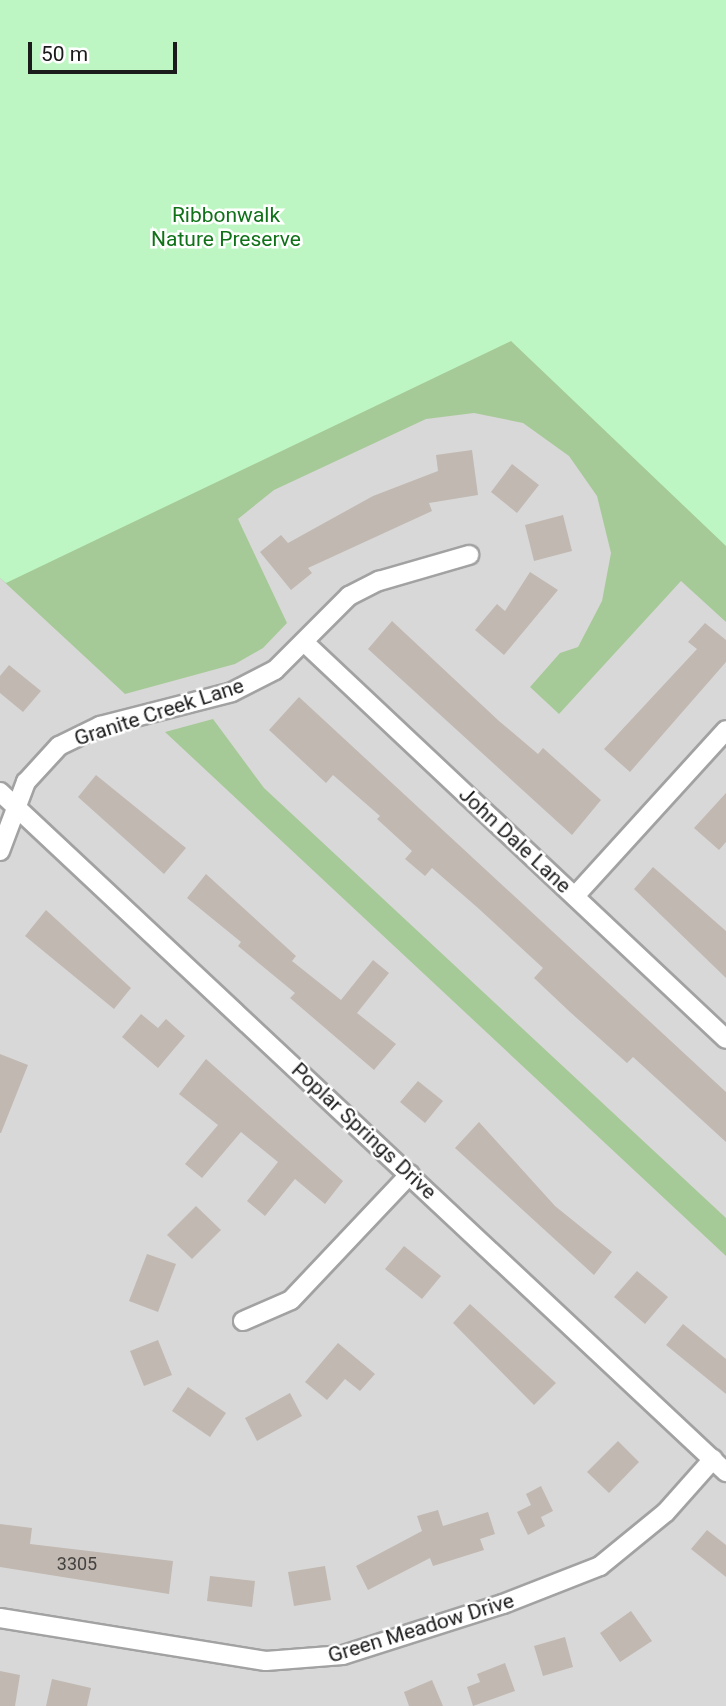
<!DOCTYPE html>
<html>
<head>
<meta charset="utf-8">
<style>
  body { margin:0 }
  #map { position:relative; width:726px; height:1706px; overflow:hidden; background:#ece9e1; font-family:Roboto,sans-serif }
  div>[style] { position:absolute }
  .residential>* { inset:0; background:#d9d8d8 }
  .forest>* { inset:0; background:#a6ca97 }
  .park>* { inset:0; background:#bef6c3 }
  .building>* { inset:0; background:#c0b8b1 }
  .roads { filter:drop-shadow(2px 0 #a2a2a2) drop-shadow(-2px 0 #a2a2a2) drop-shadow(0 2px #a2a2a2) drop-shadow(0 -2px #a2a2a2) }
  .street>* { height:18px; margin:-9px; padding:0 9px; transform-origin:9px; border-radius:9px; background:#fff }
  span { translate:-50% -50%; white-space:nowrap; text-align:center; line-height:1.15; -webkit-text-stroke:5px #fff; paint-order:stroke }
  .number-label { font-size:18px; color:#444240 }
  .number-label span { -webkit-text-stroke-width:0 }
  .park-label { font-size:21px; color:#107218 }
  .street-label { font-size:21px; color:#1b1b1b }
  .scale { position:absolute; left:28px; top:42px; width:149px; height:32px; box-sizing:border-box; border:4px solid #1b1b1b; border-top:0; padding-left:9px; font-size:21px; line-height:24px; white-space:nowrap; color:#1b1b1b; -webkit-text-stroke:5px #fff; paint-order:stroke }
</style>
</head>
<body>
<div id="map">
  <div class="residential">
    <i style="clip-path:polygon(511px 341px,726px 546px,726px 1706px,0 1706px,0 578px,6px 583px)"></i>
  </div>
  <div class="forest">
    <i style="clip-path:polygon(0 0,726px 0,726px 622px,681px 581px,559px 714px,530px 687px,560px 653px,578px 647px,602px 601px,611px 553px,597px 496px,569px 456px,523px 423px,474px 413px,426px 419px,274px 490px,238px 519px,287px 623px,263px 648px,235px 664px,125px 694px,0 578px)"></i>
    <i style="clip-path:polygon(213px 719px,264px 788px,726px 1218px,726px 1256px,165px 732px)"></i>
  </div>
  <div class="park">
    <i style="clip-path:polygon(0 0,726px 0,726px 546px,511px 341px,6px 583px,0 578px)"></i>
  </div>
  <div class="building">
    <i style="clip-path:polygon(472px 450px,478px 495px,429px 503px,432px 511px,308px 568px,312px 573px,291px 590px,260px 552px,281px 535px,288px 543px,373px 496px,438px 471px,436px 455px)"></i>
    <i style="clip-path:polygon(512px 464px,539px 485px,517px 513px,491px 492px)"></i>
    <i style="clip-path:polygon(563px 515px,572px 551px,534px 561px,525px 525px)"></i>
    <i style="clip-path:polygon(530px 572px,558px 590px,504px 655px,475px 630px,497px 604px,505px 611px)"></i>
    <i style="clip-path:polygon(392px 621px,499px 721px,538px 754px,543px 748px,601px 800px,572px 835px,368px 649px)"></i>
    <i style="clip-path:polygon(705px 623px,726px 640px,726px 662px,630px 772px,604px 749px,697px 649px,688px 642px)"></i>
    <i style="clip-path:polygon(9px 665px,41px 691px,23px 712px,0 693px,0 676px)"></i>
    <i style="clip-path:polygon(299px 697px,726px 1092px,726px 1142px,633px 1057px,627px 1063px,570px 1012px,534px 978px,543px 968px,478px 908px,432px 868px,425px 876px,405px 859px,412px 851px,377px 819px,380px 816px,333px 775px,326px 783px,269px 730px)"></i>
    <i style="clip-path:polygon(96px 775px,186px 848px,164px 874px,78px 797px)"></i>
    <i style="clip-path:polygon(726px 793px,726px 842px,719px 850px,694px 828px)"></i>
    <i style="clip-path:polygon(653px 867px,726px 931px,726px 978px,634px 889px)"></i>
    <i style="clip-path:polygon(206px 874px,296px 956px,292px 961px,341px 1000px,373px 960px,389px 973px,357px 1013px,396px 1044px,374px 1070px,290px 998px,295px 993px,238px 946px,241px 942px,187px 898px)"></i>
    <i style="clip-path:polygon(46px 910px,131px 988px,114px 1009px,25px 936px)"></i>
    <i style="clip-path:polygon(141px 1014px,158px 1028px,166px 1019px,185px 1036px,158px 1068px,122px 1037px)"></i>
    <i style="clip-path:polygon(0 1054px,28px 1065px,1px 1133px,0 1133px)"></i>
    <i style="clip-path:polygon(206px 1059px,343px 1181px,325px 1204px,295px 1179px,265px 1216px,247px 1201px,278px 1162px,241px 1132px,202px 1178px,185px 1164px,218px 1125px,179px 1094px)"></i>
    <i style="clip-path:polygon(418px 1081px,443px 1101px,425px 1123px,400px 1102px)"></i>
    <i style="clip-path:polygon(479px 1122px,555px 1206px,612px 1252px,594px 1275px,455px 1148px)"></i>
    <i style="clip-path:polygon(196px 1206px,221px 1230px,192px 1259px,167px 1235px)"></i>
    <i style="clip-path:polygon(404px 1246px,441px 1276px,422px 1299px,385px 1269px)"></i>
    <i style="clip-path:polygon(147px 1254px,176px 1264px,158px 1312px,129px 1301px)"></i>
    <i style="clip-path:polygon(637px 1271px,668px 1297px,645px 1324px,614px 1297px)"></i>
    <i style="clip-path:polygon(470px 1304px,556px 1383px,534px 1405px,453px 1323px)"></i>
    <i style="clip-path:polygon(683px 1324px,726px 1359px,726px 1394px,666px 1345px)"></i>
    <i style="clip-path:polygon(158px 1340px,172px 1375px,144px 1386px,130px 1351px)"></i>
    <i style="clip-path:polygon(338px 1343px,375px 1374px,360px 1391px,345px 1379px,327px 1400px,305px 1382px)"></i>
    <i style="clip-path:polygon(188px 1387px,226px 1413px,210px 1437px,172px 1411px)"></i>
    <i style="clip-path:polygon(290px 1393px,302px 1416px,257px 1441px,245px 1418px)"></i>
    <i style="clip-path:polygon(618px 1441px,639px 1462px,609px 1493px,587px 1472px)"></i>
    <i style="clip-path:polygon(541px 1486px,553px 1511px,541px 1517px,545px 1526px,528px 1535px,517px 1512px,531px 1505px,526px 1494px)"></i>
    <i style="clip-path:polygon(438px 1510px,443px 1526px,488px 1512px,495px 1534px,480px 1539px,484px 1550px,433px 1566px,430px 1558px,368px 1590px,356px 1566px,422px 1531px,417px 1516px)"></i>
    <i style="clip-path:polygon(0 1524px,32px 1528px,30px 1544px,173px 1561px,169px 1594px,0 1567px)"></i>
    <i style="clip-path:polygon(707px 1530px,726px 1545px,726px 1577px,691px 1549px)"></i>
    <i style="clip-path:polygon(325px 1566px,331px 1600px,294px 1606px,288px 1572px)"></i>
    <i style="clip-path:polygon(210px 1576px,255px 1581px,252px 1607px,207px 1601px)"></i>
    <i style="clip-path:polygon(631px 1611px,652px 1641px,620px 1662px,600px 1633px)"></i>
    <i style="clip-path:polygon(565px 1637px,573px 1667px,543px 1676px,534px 1646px)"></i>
    <i style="clip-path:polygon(505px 1663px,515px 1691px,473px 1706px,467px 1687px,480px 1682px,477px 1674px)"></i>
    <i style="clip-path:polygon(0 1671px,20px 1675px,15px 1706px,0 1706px)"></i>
    <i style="clip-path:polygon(52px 1679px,91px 1688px,87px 1706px,46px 1706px)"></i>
    <i style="clip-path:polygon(432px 1680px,443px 1706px,409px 1706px,404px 1692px)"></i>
  </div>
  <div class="roads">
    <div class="street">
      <i style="left:304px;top:642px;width:579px;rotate:43.25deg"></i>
      <i style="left:0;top:792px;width:995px;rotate:43.13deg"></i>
      <i style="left:0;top:851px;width:74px;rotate:-69.4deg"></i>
      <i style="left:26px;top:782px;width:49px;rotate:-47.5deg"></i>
      <i style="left:59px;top:746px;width:46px;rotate:-26deg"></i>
      <i style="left:100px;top:726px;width:136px;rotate:-14.4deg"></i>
      <i style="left:232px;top:692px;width:48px;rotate:-27.1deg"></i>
      <i style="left:275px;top:670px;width:105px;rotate:-45deg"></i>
      <i style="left:349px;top:596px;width:34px;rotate:-27deg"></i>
      <i style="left:379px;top:581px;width:94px;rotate:-16.1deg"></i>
      <i style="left:575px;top:896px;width:224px;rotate:-47.7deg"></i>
      <i style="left:243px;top:1321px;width:52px;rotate:-23.6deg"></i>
      <i style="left:291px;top:1300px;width:173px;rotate:-46.6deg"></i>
      <i style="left:0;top:1618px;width:269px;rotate:9.2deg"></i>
      <i style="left:266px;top:1661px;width:77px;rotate:-4.5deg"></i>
      <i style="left:343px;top:1655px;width:168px;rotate:-17.7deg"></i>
      <i style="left:503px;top:1604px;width:104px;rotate:-21.4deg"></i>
      <i style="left:600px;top:1566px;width:85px;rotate:-39.3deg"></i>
      <i style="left:666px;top:1512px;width:71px;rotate:-48.4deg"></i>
    </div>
  </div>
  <div class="number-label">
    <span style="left:77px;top:1564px">3305</span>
  </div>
  <div class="park-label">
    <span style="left:226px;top:227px">Ribbonwalk<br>Nature Preserve</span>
  </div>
  <div class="street-label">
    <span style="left:159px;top:712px;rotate:-18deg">Granite Creek Lane</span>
    <span style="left:515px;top:840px;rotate:43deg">John Dale Lane</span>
    <span style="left:364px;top:1131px;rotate:43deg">Poplar Springs Drive</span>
    <span style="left:421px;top:1628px;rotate:-17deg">Green Meadow Drive</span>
  </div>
  <div class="scale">50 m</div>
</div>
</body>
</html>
